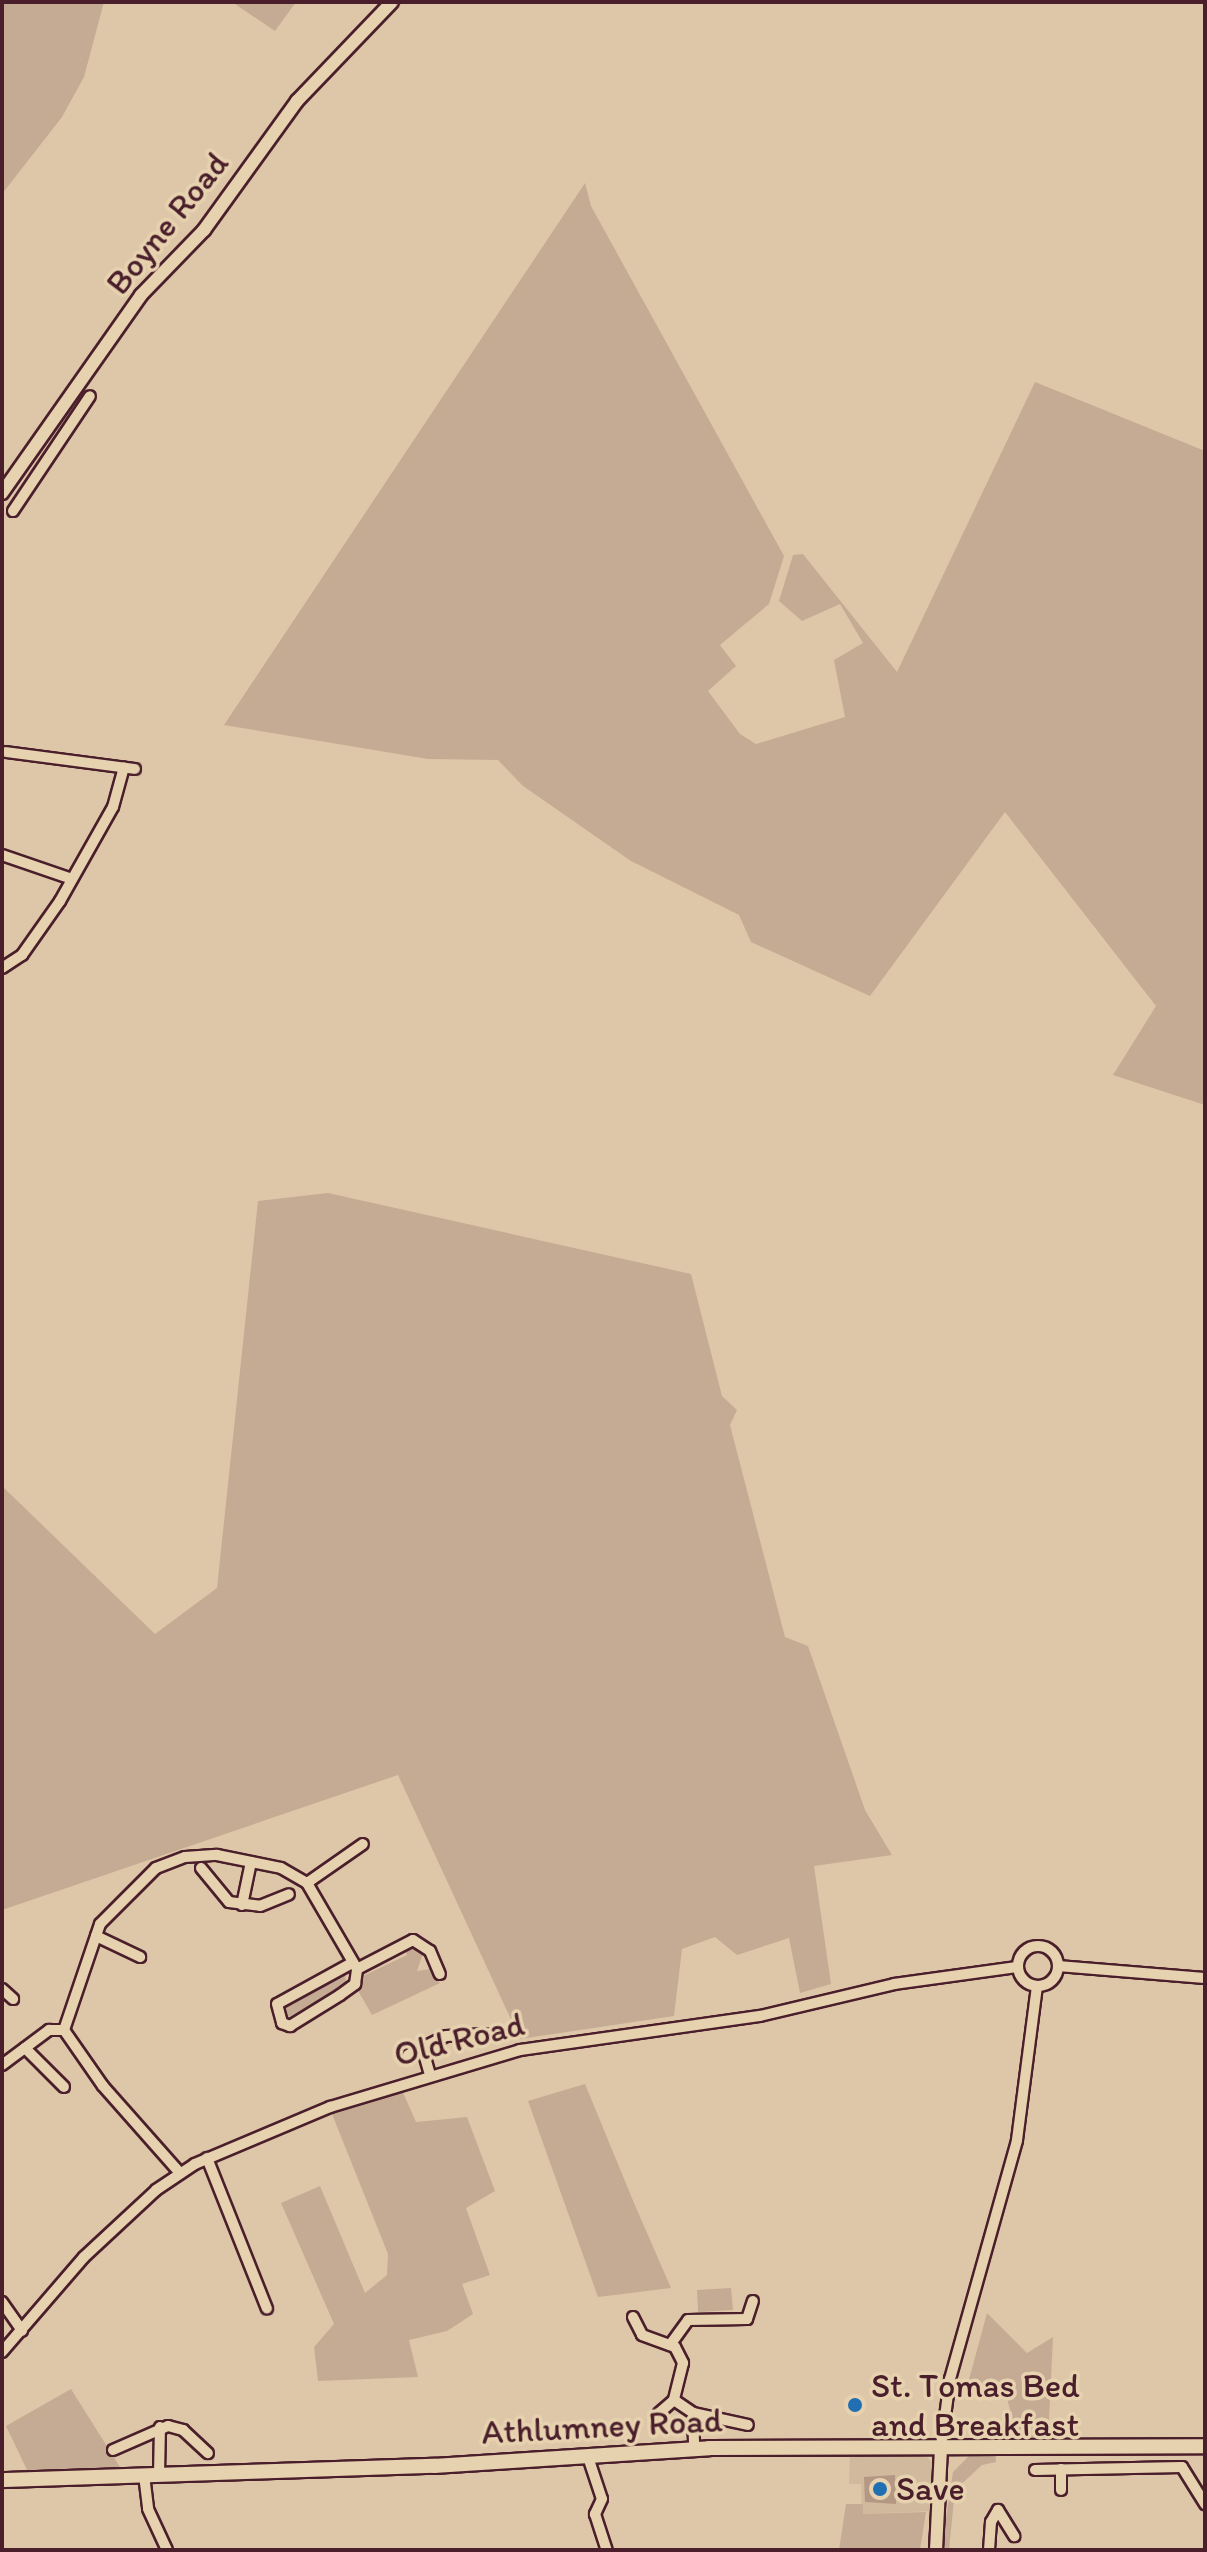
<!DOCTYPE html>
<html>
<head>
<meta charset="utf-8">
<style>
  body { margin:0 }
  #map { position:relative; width:1207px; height:2552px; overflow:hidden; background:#dec7a8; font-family:Itim,sans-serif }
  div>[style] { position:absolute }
  .built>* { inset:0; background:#d1b99d }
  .green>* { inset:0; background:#c5ab93 }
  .building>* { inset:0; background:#b49884 }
  .roads { filter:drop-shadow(2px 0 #4a1f2b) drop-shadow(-2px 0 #4a1f2b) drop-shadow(0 2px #4a1f2b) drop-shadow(0 -2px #4a1f2b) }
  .minor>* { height:10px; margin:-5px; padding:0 5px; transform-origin:5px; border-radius:5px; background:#e7d2b0 }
  .minor>.ring { margin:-5px; padding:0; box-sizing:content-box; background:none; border:10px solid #e7d2b0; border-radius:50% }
  .tertiary>* { height:12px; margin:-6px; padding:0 6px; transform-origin:6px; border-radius:6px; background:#e7d2b0 }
  .secondary>* { height:14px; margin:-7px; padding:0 7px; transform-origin:7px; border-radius:7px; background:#e7d2b0 }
  .dots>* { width:22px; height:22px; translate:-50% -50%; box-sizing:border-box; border:4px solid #e7d2b0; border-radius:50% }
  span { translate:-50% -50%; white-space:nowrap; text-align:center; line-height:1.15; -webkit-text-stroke:7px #e7d2b0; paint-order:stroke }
  .street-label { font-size:34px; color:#4a1f2b }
  .poi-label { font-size:34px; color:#4a1f2b }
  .left { translate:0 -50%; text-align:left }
  .frame { position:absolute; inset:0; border:4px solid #4a1f2b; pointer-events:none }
</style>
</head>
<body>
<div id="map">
  <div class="built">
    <i style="clip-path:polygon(850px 2452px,923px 2452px,933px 2464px,932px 2511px,862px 2514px,861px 2484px,849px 2484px)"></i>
  </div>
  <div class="green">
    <i style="clip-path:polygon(2px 2px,104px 2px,84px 77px,62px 117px,2px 194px)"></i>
    <i style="clip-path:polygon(232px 2px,296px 2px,275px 31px)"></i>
    <i style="clip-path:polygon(585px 183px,591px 206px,784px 556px,769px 604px,720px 645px,736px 666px,708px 691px,740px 734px,756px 744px,845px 717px,834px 660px,863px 643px,840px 604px,802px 621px,779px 601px,793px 555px,803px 554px,897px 672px,1035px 382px,1205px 451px,1205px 1105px,1113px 1075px,1156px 1006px,1005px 812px,870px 996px,751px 942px,739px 915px,631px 861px,523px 786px,498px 760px,428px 759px,224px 725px)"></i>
    <i style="clip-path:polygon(328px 1193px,691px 1274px,722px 1396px,737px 1410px,730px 1425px,785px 1637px,808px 1646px,865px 1810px,892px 1855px,814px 1866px,831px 1984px,800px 1993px,789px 1938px,737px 1955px,715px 1937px,682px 1949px,674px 2016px,520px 2039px,398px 1775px,2px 1910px,2px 1486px,155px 1634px,217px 1588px,258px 1201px)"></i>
    <i style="clip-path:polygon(410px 1943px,424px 1950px,417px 1971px,431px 1969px,440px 1983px,372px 2015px,357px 1989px,361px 1977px,407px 1955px,403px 1946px)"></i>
    <i style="clip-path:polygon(345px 1972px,346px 1984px,285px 2019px,283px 2004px)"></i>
    <i style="clip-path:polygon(585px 2084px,634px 2203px,671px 2288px,598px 2297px,528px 2101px)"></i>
    <i style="clip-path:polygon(401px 2088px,416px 2122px,467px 2117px,495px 2191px,466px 2208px,490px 2275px,462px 2284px,473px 2314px,447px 2331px,409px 2340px,418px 2377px,318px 2381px,314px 2347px,334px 2324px,281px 2203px,320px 2186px,365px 2293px,387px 2275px,388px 2254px,332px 2114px)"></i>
    <i style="clip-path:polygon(731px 2288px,733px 2310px,698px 2312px,697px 2290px)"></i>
    <i style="clip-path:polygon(987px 2313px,1027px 2353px,1053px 2337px,1048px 2440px,1017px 2435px,1003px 2384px,967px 2387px)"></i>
    <i style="clip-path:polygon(71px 2389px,120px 2467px,27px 2470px,6px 2426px)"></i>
    <i style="clip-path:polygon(995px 2450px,996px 2462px,982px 2465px,955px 2490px,949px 2550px,941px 2550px,953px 2472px,974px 2451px)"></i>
    <i style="clip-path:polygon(846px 2504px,863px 2504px,863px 2514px,926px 2512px,920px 2550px,839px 2550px)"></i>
  </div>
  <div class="building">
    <i style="clip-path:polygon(895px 2475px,896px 2504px,865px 2502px,864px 2477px)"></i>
  </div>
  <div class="roads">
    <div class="minor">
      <i style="left:13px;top:511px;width:138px;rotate:-56.2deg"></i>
      <i style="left:6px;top:752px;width:130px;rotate:7.5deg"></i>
      <i style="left:2px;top:855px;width:74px;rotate:18.9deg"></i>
      <i style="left:2px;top:968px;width:24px;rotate:-33deg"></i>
      <i style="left:22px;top:955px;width:66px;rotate:-54.9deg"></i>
      <i style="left:60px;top:901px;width:108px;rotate:-60.6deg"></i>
      <i style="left:113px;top:807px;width:41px;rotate:-74.6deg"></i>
      <i style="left:201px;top:1868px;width:44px;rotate:50.5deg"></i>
      <i style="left:229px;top:1902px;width:31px;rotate:7deg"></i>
      <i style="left:260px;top:1906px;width:31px;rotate:-22deg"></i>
      <i style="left:307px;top:1883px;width:68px;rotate:-34.9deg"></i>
      <i style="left:242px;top:1905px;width:44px;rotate:-78.2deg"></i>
      <i style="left:96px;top:1936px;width:49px;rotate:25.5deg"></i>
      <i class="ring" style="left:1018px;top:1946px;width:30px;height:30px"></i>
      <i style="left:352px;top:1963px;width:85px;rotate:151.3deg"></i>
      <i style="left:277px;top:2004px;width:20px;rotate:75deg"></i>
      <i style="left:282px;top:2023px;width:9px;rotate:21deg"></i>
      <i style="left:290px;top:2026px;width:59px;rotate:-31.8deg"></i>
      <i style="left:340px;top:1995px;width:19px;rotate:-36deg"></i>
      <i style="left:355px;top:1984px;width:15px;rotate:-82deg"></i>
      <i style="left:1058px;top:1966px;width:147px;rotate:4.7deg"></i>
      <i style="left:2px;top:1989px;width:15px;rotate:42deg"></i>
      <i style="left:64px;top:2030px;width:112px;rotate:-71.2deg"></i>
      <i style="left:100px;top:1924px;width:79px;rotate:-45deg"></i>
      <i style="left:156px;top:1868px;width:31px;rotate:-21deg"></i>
      <i style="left:185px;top:1857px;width:32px;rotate:-4deg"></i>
      <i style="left:217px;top:1855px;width:65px;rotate:11.5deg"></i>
      <i style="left:281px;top:1868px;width:30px;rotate:30deg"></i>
      <i style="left:307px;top:1883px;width:99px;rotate:59.8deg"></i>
      <i style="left:357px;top:1969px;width:63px;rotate:-27.4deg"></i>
      <i style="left:413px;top:1940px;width:20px;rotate:33deg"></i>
      <i style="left:430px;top:1951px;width:25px;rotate:67deg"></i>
      <i style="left:422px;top:2047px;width:26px;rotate:74deg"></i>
      <i style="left:25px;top:2048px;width:55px;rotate:45deg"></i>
      <i style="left:408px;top:2055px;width:42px;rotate:-26.6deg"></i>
      <i style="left:446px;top:2036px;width:43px;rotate:-2.7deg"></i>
      <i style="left:2px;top:2065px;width:59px;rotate:-36.7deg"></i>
      <i style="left:49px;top:2030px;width:15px"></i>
      <i style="left:64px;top:2030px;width:68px;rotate:55.1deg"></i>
      <i style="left:103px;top:2086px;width:116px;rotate:48.5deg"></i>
      <i style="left:207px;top:2158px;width:162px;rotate:68.3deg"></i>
      <i style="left:2px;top:2302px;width:35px;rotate:55deg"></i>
      <i style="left:633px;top:2317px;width:20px;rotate:63deg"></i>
      <i style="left:642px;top:2335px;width:35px;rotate:20deg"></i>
      <i style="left:675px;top:2347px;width:18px;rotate:63deg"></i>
      <i style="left:683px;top:2363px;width:38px;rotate:104deg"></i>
      <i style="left:674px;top:2400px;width:20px;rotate:139deg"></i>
      <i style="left:670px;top:2345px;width:31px;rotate:-54deg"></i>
      <i style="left:688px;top:2320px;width:59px;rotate:-1deg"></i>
      <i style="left:747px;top:2319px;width:19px;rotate:-72deg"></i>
      <i style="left:2px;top:2352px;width:125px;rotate:-49.2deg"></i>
      <i style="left:84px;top:2257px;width:98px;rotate:-42.9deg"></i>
      <i style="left:156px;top:2190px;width:47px;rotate:-33.7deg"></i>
      <i style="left:195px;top:2164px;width:147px;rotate:-22.9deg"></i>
      <i style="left:330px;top:2107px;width:198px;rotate:-16.7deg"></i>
      <i style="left:520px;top:2050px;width:242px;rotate:-8.1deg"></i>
      <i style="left:760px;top:2016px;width:138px;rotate:-13.4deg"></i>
      <i style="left:894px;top:1984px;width:124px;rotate:-7.9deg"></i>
      <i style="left:674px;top:2400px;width:23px;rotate:34deg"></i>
      <i style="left:693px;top:2413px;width:36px;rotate:88deg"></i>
      <i style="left:693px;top:2413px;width:56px;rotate:12.3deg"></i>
      <i style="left:941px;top:2446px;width:68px;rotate:-82.3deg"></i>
      <i style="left:950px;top:2379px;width:248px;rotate:-74.3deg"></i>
      <i style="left:1017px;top:2140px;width:155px;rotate:-82.6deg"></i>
      <i style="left:113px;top:2450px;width:60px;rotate:-23.6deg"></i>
      <i style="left:168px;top:2426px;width:16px;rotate:15deg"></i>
      <i style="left:183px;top:2430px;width:34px;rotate:43deg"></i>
      <i style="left:588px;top:2457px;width:44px;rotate:71.6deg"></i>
      <i style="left:602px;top:2499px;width:17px;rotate:115deg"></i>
      <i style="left:595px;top:2514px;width:38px;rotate:72deg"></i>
      <i style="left:1061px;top:2469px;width:21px;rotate:90deg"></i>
      <i style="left:1035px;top:2470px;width:147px;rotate:-1.2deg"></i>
      <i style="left:1182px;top:2467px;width:44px;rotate:58.1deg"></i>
      <i style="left:159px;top:2474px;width:47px;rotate:-88.8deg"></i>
      <i style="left:144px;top:2475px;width:34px;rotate:83deg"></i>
      <i style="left:148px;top:2509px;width:45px;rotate:65.1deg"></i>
      <i style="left:989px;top:2550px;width:28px;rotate:-86deg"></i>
      <i style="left:991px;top:2522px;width:14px;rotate:-60deg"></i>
      <i style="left:998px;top:2510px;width:31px;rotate:58deg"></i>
    </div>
    <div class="tertiary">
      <i style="left:2px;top:493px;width:242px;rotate:-54.9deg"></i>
      <i style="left:141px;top:295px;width:91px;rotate:-45.9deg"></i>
      <i style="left:204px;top:230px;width:159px;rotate:-54.2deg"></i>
      <i style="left:297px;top:101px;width:137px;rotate:-46.2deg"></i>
      <i style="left:936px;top:2550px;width:104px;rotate:-87.2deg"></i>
    </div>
    <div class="secondary">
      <i style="left:2px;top:2480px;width:432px;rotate:-1.9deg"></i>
      <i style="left:434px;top:2466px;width:276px;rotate:-3.7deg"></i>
      <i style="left:709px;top:2448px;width:496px;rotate:-0.2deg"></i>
    </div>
  </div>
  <div class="dots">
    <i style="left:855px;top:2405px;background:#1f6fb2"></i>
    <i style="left:880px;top:2489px;background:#1f6fb2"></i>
  </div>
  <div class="street-label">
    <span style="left:167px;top:223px;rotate:-51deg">Boyne Road</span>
    <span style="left:459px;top:2039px;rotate:-14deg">Old Road</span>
    <span style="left:602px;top:2426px;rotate:-3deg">Athlumney Road</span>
  </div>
  <div class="poi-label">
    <span class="left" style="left:871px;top:2405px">St. Tomas Bed<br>and Breakfast</span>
    <span class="left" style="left:896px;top:2489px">Save</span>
  </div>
  <div class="frame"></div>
</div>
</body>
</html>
